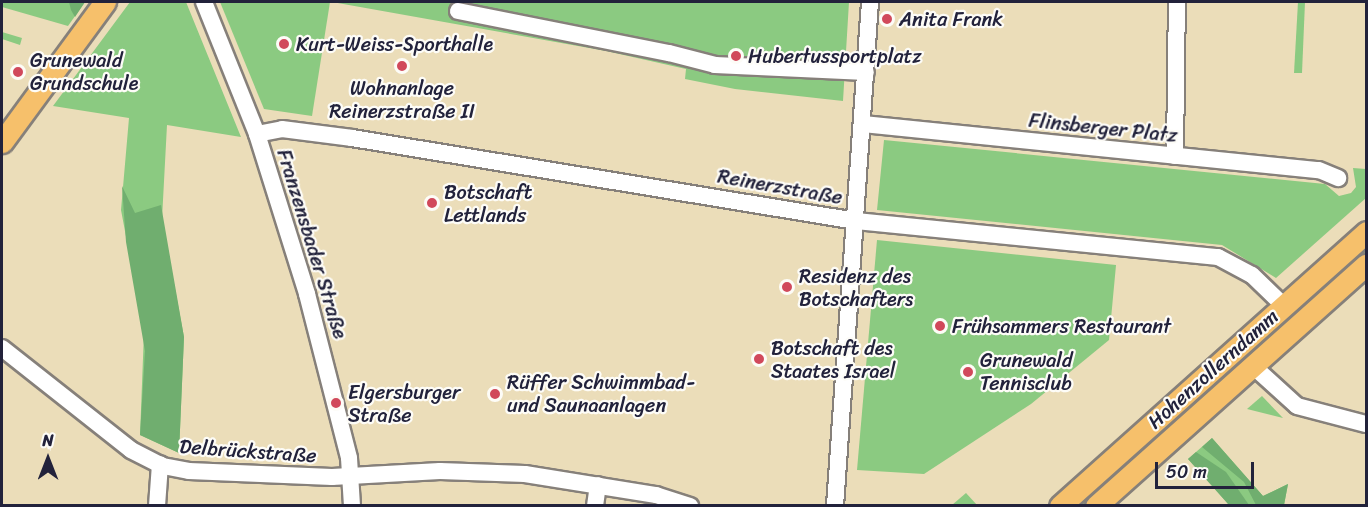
<!DOCTYPE html>
<html>
<head>
<meta charset="utf-8">
<style>
  body { margin:0 }
  #map { position:relative; width:1368px; height:507px; overflow:hidden; background:#ebddb9; font-family:Sriracha,sans-serif }
  div>[style] { position:absolute }
  .green>* { inset:0; background:#8bca81 }
  .forest>* { inset:0; background:#70ae6f }
  .roads { filter:drop-shadow(2px 0 #86807a) drop-shadow(-2px 0 #86807a) drop-shadow(0 2px #86807a) drop-shadow(0 -2px #86807a) }
  .minor>* { height:16px; margin:-8px; padding:0 8px; transform-origin:8px; border-radius:8px; background:#fff }
  .major>* { height:21px; margin:-10.5px; padding:0 10.5px; transform-origin:10.5px; border-radius:10.5px; background:#f6c06b }
  .dots>* { width:16px; height:16px; translate:-50% -50%; box-sizing:border-box; border:3px solid #fdfcf7; border-radius:50% }
  span { translate:-50% -50%; white-space:nowrap; text-align:center; line-height:1.15; -webkit-text-stroke:4.5px #fdfcf7; paint-order:stroke }
  .poi-label { font-size:20px; color:#22223b }
  .left { translate:0 -50%; text-align:left }
  .street-label { font-size:20px; color:#22223b }
  .frame { position:absolute; inset:0; border:3px solid #22223b; pointer-events:none }
  .north { position:absolute; left:18px; top:429px; width:60px; height:60px; -webkit-text-stroke:4px #fdfcf7; paint-order:stroke; rotate:0deg; font-size:16px; font-weight:700; line-height:24px; text-align:center; color:#22223b }
  .north::after { content:''; display:block; margin:auto; width:21px; height:27px; background:#22223b; clip-path:polygon(50% 0,100% 100%,50% 72%,0 100%) }
  .scale { position:absolute; left:1155px; top:462px; width:99px; height:27px; box-sizing:border-box; border:3px solid #22223b; border-top:0; padding-left:8px; font-size:18px; line-height:21px; white-space:nowrap; color:#22223b; -webkit-text-stroke:4px #fdfcf7; paint-order:stroke }
</style>
</head>
<body>
<div id="map">
  <div class="green">
    <i style="clip-path:polygon(2px 2px,85px 2px,68px 26px,2px 7px)"></i>
    <i style="clip-path:polygon(130px 2px,186px 2px,241px 137px,167px 125px,162px 219px,184px 337px,179px 453px,140px 435px,144px 332px,121px 210px,129px 118px,53px 106px)"></i>
    <i style="clip-path:polygon(220px 2px,330px 2px,312px 116px,264px 109px)"></i>
    <i style="clip-path:polygon(332px 2px,849px 2px,843px 101px,735px 89px,685px 79px,686px 69px,606px 51px)"></i>
    <i style="clip-path:polygon(1298px 2px,1305px 2px,1302px 73px,1294px 73px)"></i>
    <i style="clip-path:polygon(2px 32px,22px 38px,20px 45px,2px 39px)"></i>
    <i style="clip-path:polygon(884px 140px,1325px 184px,1339px 196px,1351px 193px,1356px 187px,1353px 168px,1366px 169px,1366px 198px,1276px 278px,1222px 245px,877px 210px)"></i>
    <i style="clip-path:polygon(877px 240px,1116px 265px,1109px 340px,1031px 404px,924px 474px,857px 470px)"></i>
    <i style="clip-path:polygon(1366px 243px,1366px 257px,1239px 370px,1232px 363px)"></i>
    <i style="clip-path:polygon(1226px 368px,1233px 376px,1087px 505px,1071px 506px)"></i>
    <i style="clip-path:polygon(1262px 396px,1283px 418px,1247px 409px)"></i>
    <i style="clip-path:polygon(1212px 438px,1263px 496px,1288px 484px,1284px 505px,1229px 505px,1188px 459px)"></i>
    <i style="clip-path:polygon(966px 493px,977px 505px,952px 505px)"></i>
  </div>
  <div class="forest">
    <i style="clip-path:polygon(69px 2px,85px 2px,75px 17px,71px 10px)"></i>
    <i style="clip-path:polygon(122px 186px,135px 213px,161px 205px,184px 337px,179px 453px,140px 435px,145px 351px,126px 242px)"></i>
    <i style="clip-path:polygon(1212px 438px,1263px 496px,1288px 484px,1284px 505px,1256px 505px,1244px 482px,1202px 447px)"></i>
    <i style="clip-path:polygon(1196px 452px,1226px 472px,1249px 505px,1229px 505px,1188px 459px)"></i>
  </div>
  <div class="roads">
    <div class="minor">
      <i style="left:204px;top:2px;width:142px;rotate:68.1deg"></i>
      <i style="left:257px;top:134px;width:168px;rotate:72.6deg"></i>
      <i style="left:307px;top:294px;width:169px;rotate:75.6deg"></i>
      <i style="left:349px;top:458px;width:48px;rotate:86.4deg"></i>
      <i style="left:458px;top:11px;width:215px;rotate:11.3deg"></i>
      <i style="left:669px;top:53px;width:48px;rotate:14.6deg"></i>
      <i style="left:715px;top:65px;width:151px;rotate:2.7deg"></i>
      <i style="left:863px;top:124px;width:458px;rotate:5.8deg"></i>
      <i style="left:1319px;top:170px;width:21px;rotate:23deg"></i>
      <i style="left:257px;top:134px;width:25px;rotate:-11deg"></i>
      <i style="left:282px;top:129px;width:71px;rotate:7.3deg"></i>
      <i style="left:352px;top:138px;width:511px;rotate:9.35deg"></i>
      <i style="left:856px;top:221px;width:364px;rotate:5.7deg"></i>
      <i style="left:1218px;top:257px;width:38px;rotate:28deg"></i>
      <i style="left:1252px;top:275px;width:45px;rotate:44.1deg"></i>
      <i style="left:1175px;top:156px;width:154px;rotate:-89.3deg"></i>
      <i style="left:2px;top:348px;width:164px;rotate:38.3deg"></i>
      <i style="left:131px;top:450px;width:36px;rotate:27deg"></i>
      <i style="left:163px;top:466px;width:26px;rotate:11deg"></i>
      <i style="left:189px;top:471px;width:143px;rotate:2.4deg"></i>
      <i style="left:332px;top:477px;width:108px;rotate:-3.2deg"></i>
      <i style="left:440px;top:471px;width:85px;rotate:2deg"></i>
      <i style="left:525px;top:474px;width:133px;rotate:9.1deg"></i>
      <i style="left:656px;top:495px;width:36px;rotate:18deg"></i>
      <i style="left:1253px;top:366px;width:59px;rotate:42.3deg"></i>
      <i style="left:1297px;top:406px;width:71px;rotate:14.6deg"></i>
      <i style="left:157px;top:506px;width:42px;rotate:-85.9deg"></i>
      <i style="left:595px;top:506px;width:21px;rotate:-82deg"></i>
      <i style="left:835px;top:506px;width:505px;rotate:-86.03deg"></i>
    </div>
    <div class="major">
      <i style="left:2px;top:142px;width:174px;rotate:-53.7deg"></i>
      <i style="left:1060px;top:506px;width:411px;rotate:-41.8deg"></i>
      <i style="left:1096px;top:506px;width:362px;rotate:-41.8deg"></i>
    </div>
  </div>
  <div class="dots">
    <i style="left:887px;top:19px;background:#d1495b"></i>
    <i style="left:284px;top:44px;background:#d1495b"></i>
    <i style="left:736px;top:56px;background:#d1495b"></i>
    <i style="left:402px;top:66px;background:#d1495b"></i>
    <i style="left:18px;top:72px;background:#d1495b"></i>
    <i style="left:432px;top:203px;background:#d1495b"></i>
    <i style="left:787px;top:287px;background:#d1495b"></i>
    <i style="left:940px;top:326px;background:#d1495b"></i>
    <i style="left:759px;top:359px;background:#d1495b"></i>
    <i style="left:968px;top:372px;background:#d1495b"></i>
    <i style="left:495px;top:394px;background:#d1495b"></i>
    <i style="left:336px;top:403px;background:#d1495b"></i>
  </div>
  <div class="poi-label">
    <span class="left" style="left:899px;top:19px">Anita Frank</span>
    <span class="left" style="left:296px;top:44px">Kurt-Weiss-Sporthalle</span>
    <span class="left" style="left:748px;top:56px">Hubertussportplatz</span>
    <span class="left" style="left:30px;top:72px">Grunewald<br>Grundschule</span>
    <span style="left:402px;top:100px">Wohnanlage<br>Reinerzstraße II</span>
    <span class="left" style="left:444px;top:204px">Botschaft<br>Lettlands</span>
    <span class="left" style="left:799px;top:288px">Residenz des<br>Botschafters</span>
    <span class="left" style="left:952px;top:326px">Frühsammers Restaurant</span>
    <span class="left" style="left:771px;top:360px">Botschaft des<br>Staates Israel</span>
    <span class="left" style="left:980px;top:372px">Grunewald<br>Tennisclub</span>
    <span class="left" style="left:507px;top:394px">Rüffer Schwimmbad-<br>und Saunaanlagen</span>
    <span class="left" style="left:348px;top:404px">Elgersburger<br>Straße</span>
  </div>
  <div class="street-label">
    <span style="left:1103px;top:128px;rotate:6deg">Flinsberger Platz</span>
    <span style="left:780px;top:187px;rotate:10deg">Reinerzstraße</span>
    <span style="left:312px;top:244px;rotate:73deg">Franzensbader Straße</span>
    <span style="left:1213px;top:369px;rotate:-42deg">Hohenzollerndamm</span>
    <span style="left:248px;top:451px;rotate:4deg">Delbrückstraße</span>
  </div>
  <div class="frame"></div>
  <div class="north">N</div>
  <div class="scale">50 m</div>
</div>
</body>
</html>
